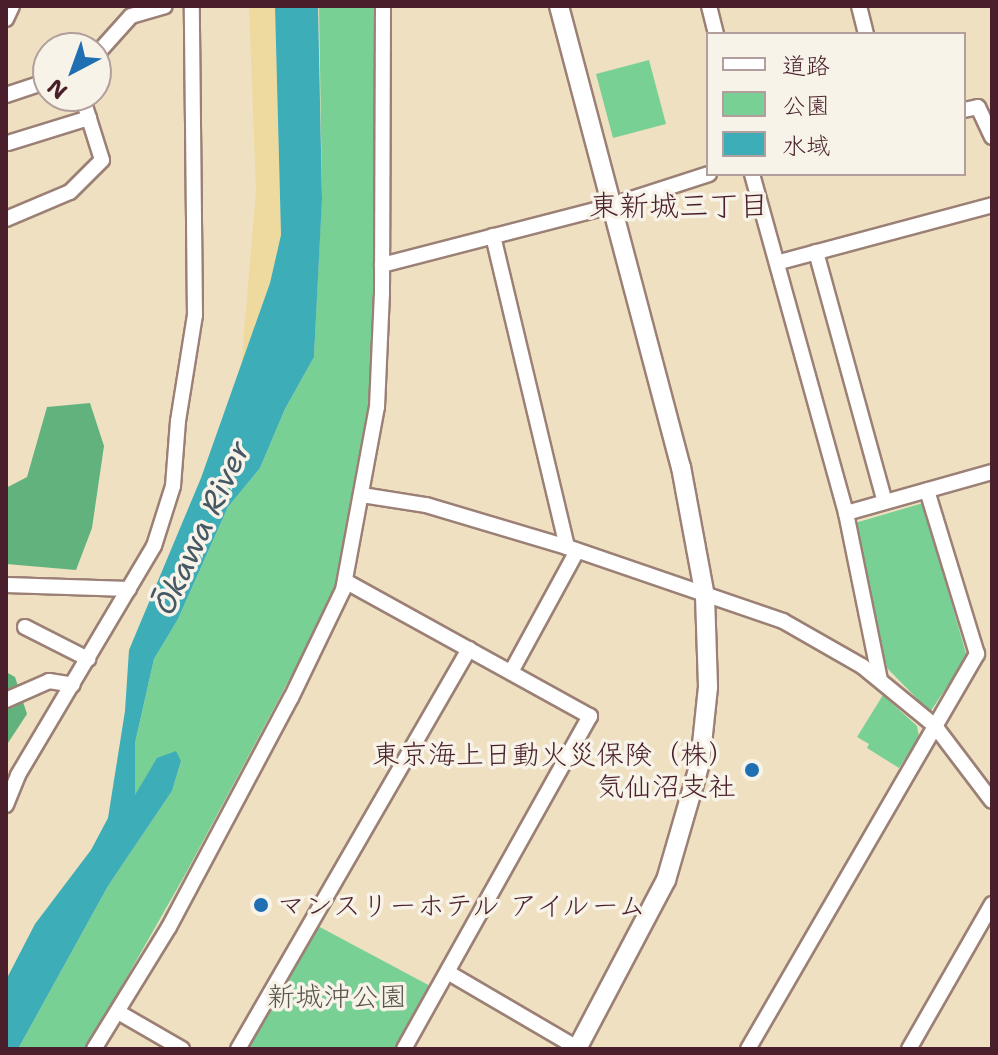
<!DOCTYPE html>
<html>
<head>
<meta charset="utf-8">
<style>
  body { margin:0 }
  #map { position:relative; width:998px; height:1055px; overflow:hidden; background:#efe0c1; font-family:"Shantell Sans","Klee One",sans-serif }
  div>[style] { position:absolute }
  .green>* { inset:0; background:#79d095 }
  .forest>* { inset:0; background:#62b27e }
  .sand>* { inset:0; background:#eeda9e }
  .water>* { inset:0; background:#3dadb8 }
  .roads { filter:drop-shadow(2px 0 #9c8076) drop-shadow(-2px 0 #9c8076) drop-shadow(0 2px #9c8076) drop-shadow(0 -2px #9c8076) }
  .minor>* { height:14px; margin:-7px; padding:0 7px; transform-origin:7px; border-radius:7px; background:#fff }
  .tertiary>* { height:18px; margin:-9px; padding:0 9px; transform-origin:9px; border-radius:9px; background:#fff }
  .dots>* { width:22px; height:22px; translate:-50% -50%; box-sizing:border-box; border:4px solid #f7f3e8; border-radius:50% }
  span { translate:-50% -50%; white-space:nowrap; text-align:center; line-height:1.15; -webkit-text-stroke:7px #f7f3e8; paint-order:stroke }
  .poi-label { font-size:28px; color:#4a1f2b }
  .right { translate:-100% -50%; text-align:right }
  .left { translate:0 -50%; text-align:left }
  .park-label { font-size:28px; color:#58544b }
  .neighbourhood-label { font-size:30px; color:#4a1f2b }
  .water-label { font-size:30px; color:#455863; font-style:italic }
  .frame { position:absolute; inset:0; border:8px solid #4a1f2b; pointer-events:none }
  .legend { position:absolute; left:706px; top:32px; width:260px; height:144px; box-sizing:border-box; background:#f7f3e8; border:2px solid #b29e9c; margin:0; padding:10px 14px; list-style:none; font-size:24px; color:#4a1f2b }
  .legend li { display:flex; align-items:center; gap:16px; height:40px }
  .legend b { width:40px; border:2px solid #b29e9c }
  .north { position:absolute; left:32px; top:32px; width:80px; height:80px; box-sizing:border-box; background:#f7f3e8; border:2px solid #b29e9c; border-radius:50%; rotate:221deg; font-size:22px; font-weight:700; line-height:32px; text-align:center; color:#4a1f2b }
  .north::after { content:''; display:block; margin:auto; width:28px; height:36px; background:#1f6fb2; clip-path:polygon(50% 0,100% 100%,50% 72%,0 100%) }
</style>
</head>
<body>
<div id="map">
  <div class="green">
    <i style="clip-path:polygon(319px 6px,381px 6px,370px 414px,336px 592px,186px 873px,86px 1049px,18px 1049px,108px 886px,172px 791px,181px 761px,135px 797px,135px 743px,154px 659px,178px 619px,228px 507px,260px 468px,285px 409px,314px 357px,322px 193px)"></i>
    <i style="clip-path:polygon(649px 60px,666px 124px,613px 138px,596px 74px)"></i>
    <i style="clip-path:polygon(923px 503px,967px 657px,930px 712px,887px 668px,855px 523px)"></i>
    <i style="clip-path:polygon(883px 695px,917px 726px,919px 737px,899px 768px,867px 748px,869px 744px,857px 737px)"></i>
    <i style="clip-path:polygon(316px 925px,434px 988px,398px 1049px,246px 1049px)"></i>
  </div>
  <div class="forest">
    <i style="clip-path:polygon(90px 403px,104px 446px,92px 528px,76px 570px,6px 564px,6px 488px,27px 477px,47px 407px)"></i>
    <i style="clip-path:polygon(6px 672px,15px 677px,27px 714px,6px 746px)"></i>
  </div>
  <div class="sand">
    <i style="clip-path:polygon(249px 6px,275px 6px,281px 235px,270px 283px,241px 368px,256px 191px)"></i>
  </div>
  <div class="water">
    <i style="clip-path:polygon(275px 6px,318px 6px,322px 199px,314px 357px,285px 409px,260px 468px,228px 507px,178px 619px,154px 659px,135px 743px,135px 795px,157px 758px,176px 751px,181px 761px,172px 791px,108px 886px,18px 1049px,6px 1049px,6px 980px,35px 924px,91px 850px,108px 818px,125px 711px,129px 650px,201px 478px,270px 283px,281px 235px)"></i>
  </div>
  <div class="roads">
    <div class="minor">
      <i style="left:709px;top:6px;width:29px;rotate:76deg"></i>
      <i style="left:859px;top:6px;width:29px;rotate:76deg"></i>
      <i style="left:6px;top:19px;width:14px;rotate:-65deg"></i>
      <i style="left:96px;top:55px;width:52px;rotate:-48.1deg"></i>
      <i style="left:131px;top:16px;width:35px;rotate:-16deg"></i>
      <i style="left:6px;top:95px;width:44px;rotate:-18.4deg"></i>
      <i style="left:964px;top:110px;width:14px;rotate:-12deg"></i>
      <i style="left:978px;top:107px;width:33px;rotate:65deg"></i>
      <i style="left:8px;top:143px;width:85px;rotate:-17.2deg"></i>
      <i style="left:752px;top:174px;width:352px;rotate:74.5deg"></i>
      <i style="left:846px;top:513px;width:152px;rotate:-15.7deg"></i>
      <i style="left:6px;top:219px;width:69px;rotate:-22.9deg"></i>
      <i style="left:70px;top:192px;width:45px;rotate:-45deg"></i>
      <i style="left:102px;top:160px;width:67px;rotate:-107.4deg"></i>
      <i style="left:493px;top:236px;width:320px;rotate:76.6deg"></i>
      <i style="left:816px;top:252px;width:259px;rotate:74.6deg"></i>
      <i style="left:780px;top:262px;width:220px;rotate:-15deg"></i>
      <i style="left:382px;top:265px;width:236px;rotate:-14.5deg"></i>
      <i style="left:610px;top:206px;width:104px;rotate:-17.9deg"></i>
      <i style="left:362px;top:495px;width:65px;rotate:8.9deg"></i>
      <i style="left:426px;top:505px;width:147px;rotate:16.6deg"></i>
      <i style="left:567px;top:547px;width:228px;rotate:18.9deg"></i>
      <i style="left:783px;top:621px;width:91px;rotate:29.7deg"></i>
      <i style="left:862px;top:666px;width:94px;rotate:39.4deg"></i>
      <i style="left:935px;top:726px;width:94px;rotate:52.8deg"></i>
      <i style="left:846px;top:513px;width:170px;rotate:78.5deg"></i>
      <i style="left:345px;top:581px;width:280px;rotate:28.9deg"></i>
      <i style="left:590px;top:716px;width:381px;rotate:119.2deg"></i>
      <i style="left:6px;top:585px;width:123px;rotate:1.9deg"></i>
      <i style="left:25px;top:627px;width:71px;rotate:26.9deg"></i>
      <i style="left:511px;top:672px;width:138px;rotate:-61.4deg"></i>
      <i style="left:6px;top:700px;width:47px;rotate:-23.8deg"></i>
      <i style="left:49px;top:681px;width:24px;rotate:9deg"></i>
      <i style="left:6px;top:805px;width:32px;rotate:-68deg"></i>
      <i style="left:18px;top:775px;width:266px;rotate:-59.3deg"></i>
      <i style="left:154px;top:546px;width:63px;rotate:-72.4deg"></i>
      <i style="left:173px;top:486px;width:65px;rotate:-85.6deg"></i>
      <i style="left:178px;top:421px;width:107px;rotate:-80.9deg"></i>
      <i style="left:195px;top:315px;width:309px;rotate:-90.6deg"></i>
      <i style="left:449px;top:973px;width:151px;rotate:30.3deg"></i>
      <i style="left:118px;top:1012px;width:74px;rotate:30deg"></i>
      <i style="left:94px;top:1049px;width:143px;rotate:-58.4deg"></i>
      <i style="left:169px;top:927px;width:259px;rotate:-62deg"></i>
      <i style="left:291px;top:698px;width:120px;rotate:-64.3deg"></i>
      <i style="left:343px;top:590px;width:186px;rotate:-79.5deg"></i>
      <i style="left:377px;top:407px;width:113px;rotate:-87.5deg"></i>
      <i style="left:382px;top:294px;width:288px;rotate:-89.8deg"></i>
      <i style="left:238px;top:1049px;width:462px;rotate:-60deg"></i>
      <i style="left:748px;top:1049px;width:457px;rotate:-59.9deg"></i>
      <i style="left:977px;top:654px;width:171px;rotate:-107deg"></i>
      <i style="left:909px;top:1049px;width:167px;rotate:-60.2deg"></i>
    </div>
    <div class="tertiary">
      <i style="left:559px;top:6px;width:477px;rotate:75.2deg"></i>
      <i style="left:681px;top:467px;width:131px;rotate:79.5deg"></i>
      <i style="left:705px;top:596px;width:91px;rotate:88.1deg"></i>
      <i style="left:708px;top:687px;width:76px;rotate:96deg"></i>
      <i style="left:700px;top:763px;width:122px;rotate:106.2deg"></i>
      <i style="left:666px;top:880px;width:191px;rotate:117.8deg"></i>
    </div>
  </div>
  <div class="dots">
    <i style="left:752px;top:770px;background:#1f6fb2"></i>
    <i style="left:261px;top:905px;background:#1f6fb2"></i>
  </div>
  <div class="poi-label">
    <span class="right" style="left:736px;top:770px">東京海上日動火災保険（株）<br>気仙沼支社</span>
    <span class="left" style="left:277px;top:905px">マンスリーホテル アイルーム</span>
  </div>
  <div class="park-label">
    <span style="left:337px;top:996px">新城沖公園</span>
  </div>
  <div class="neighbourhood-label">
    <span style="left:679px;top:206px">東新城三丁目</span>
  </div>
  <div class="water-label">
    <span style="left:202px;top:528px;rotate:-65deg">Ōkawa River</span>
  </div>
  <div class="frame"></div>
  <ul class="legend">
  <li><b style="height:10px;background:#fff"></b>道路</li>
  <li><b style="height:22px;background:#79d095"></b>公園</li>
  <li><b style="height:22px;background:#3dadb8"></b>水域</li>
  </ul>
  <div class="north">N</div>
</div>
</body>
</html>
